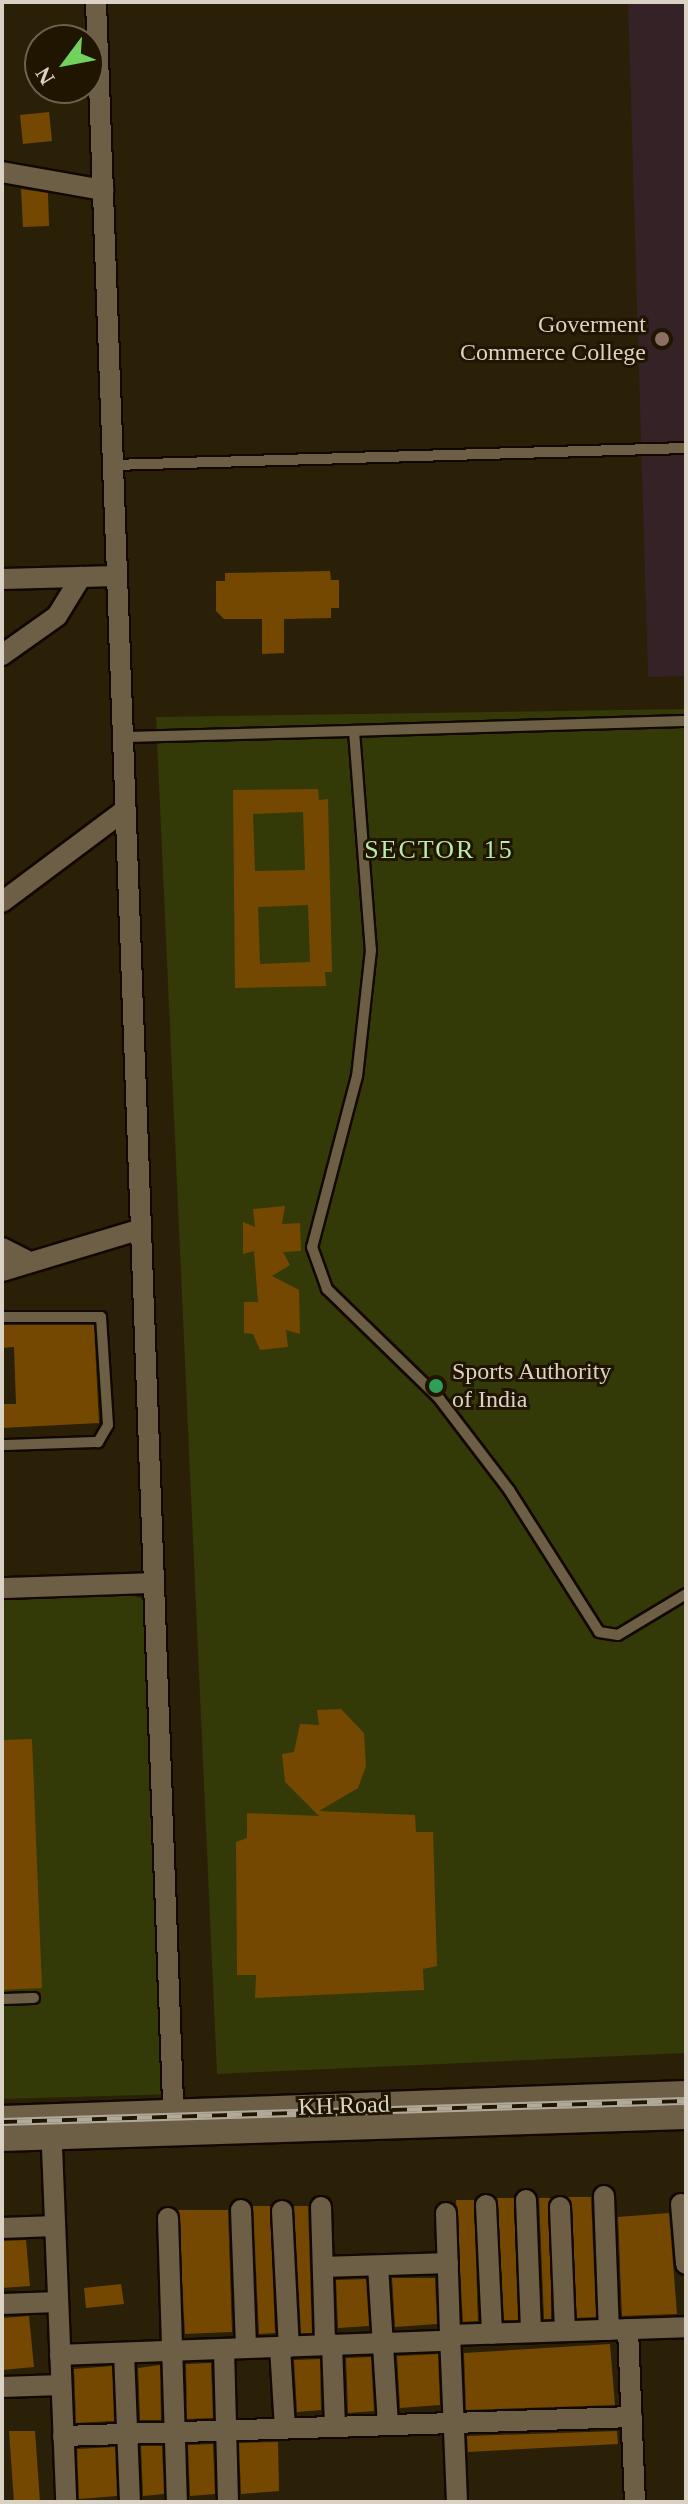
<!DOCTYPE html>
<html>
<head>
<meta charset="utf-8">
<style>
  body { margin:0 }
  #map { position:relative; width:688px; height:2504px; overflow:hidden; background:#2a1f07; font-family:"Times New Roman",serif }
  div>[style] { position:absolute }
  .education>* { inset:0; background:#352226 }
  .green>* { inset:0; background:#343908 }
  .building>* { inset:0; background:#754802 }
  .roads { filter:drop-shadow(2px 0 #120800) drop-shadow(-2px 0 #120800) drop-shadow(0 2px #120800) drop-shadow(0 -2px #120800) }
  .service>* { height:10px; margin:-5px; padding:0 5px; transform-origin:5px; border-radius:5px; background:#6c5f46 }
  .minor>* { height:20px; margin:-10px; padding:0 10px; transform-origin:10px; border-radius:10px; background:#6c5f46 }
  .secondary>* { height:24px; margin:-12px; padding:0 12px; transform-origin:12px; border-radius:12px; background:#6c5f46 }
  .rail>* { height:8px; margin-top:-4px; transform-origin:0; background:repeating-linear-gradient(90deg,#201501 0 15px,#b1a999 0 30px); box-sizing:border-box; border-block:2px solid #b1a999 }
  .dots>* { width:22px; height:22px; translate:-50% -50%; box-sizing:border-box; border:4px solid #201501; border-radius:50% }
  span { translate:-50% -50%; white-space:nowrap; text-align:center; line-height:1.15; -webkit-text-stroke:6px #201501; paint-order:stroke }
  .poi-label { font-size:24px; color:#dad2c5 }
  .right { translate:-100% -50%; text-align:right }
  .left { translate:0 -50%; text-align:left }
  .street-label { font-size:24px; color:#dad2c5 }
  .neighbourhood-label { font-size:26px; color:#b7ebac; letter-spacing:2px }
  .frame { position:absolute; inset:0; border:4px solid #dad2c5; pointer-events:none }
  .north { position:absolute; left:24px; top:24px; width:80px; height:80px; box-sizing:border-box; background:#201501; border:2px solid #6a614f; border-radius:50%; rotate:238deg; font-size:22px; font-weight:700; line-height:32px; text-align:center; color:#dad2c5 }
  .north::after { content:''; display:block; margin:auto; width:28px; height:36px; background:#72d25d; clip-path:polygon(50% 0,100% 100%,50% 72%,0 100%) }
</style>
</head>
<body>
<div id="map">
  <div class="education">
    <i style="clip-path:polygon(628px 2px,686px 2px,686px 676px,648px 677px)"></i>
  </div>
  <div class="green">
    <i style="clip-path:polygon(686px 709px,686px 2053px,217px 2074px,156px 717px)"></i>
    <i style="clip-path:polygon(127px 1594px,159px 1603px,176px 2094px,2px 2099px,2px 1599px)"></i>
  </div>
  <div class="building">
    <i style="clip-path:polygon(49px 112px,52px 141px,23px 144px,20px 115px)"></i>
    <i style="clip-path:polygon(21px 189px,48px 193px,49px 226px,23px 227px)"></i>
    <i style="clip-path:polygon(330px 571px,331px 580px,339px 580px,339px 608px,331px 608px,331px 618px,284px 619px,284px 653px,262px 654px,262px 619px,224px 619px,216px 611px,216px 581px,225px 581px,225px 573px)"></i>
    <i style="clip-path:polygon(evenodd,318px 789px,319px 800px,328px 799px,332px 972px,325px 972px,326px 986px,235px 988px,233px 790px,318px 789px,303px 812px,305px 870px,255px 871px,253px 814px,303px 812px,318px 789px,308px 905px,310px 962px,260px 964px,258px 907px,308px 905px)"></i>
    <i style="clip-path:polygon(285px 1206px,282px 1224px,300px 1223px,301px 1251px,283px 1252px,290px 1265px,272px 1276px,299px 1290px,300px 1334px,286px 1330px,288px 1347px,260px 1350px,253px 1334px,244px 1333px,244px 1302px,258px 1302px,254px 1251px,243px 1254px,243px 1222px,255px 1227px,253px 1209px)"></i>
    <i style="clip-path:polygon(2px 1325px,94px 1325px,99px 1423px,2px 1428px,2px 1404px,16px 1404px,14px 1347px,2px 1348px)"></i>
    <i style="clip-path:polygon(341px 1709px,364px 1733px,366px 1766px,358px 1788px,319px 1811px,415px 1815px,416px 1832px,433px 1832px,437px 1966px,423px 1969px,424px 1990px,255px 1998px,256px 1975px,237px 1975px,236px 1842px,247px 1838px,247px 1813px,319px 1816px,285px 1782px,282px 1754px,294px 1752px,300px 1724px,319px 1725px,317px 1710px)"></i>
    <i style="clip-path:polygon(32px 1739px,42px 1988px,2px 1990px,2px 1740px)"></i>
    <i style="clip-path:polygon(568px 2197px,591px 2197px,596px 2317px,577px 2318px)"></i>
    <i style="clip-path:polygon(497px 2198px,514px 2198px,518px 2320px,504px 2320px)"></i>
    <i style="clip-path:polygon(539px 2198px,551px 2198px,551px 2319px,544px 2319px)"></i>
    <i style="clip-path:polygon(456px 2200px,474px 2200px,478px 2321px,463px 2322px)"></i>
    <i style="clip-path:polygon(253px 2206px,270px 2206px,275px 2333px,259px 2334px)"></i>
    <i style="clip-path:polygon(294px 2206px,308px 2206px,312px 2333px,301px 2333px)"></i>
    <i style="clip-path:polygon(178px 2210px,228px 2210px,232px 2332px,185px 2334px)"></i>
    <i style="clip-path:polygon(669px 2213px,677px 2314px,622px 2316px,618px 2217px)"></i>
    <i style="clip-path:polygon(26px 2240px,30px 2286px,2px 2288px,2px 2241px)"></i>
    <i style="clip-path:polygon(392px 2278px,435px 2278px,437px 2324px,395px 2327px)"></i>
    <i style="clip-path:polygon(366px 2279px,369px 2326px,338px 2328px,336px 2280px)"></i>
    <i style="clip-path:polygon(121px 2284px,124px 2304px,86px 2308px,84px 2288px)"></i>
    <i style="clip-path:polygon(29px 2316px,34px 2367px,2px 2370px,2px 2318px)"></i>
    <i style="clip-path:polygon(610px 2344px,615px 2405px,466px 2410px,464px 2353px)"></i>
    <i style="clip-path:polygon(438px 2354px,440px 2405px,400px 2408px,397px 2356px)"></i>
    <i style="clip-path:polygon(371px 2357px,374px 2411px,348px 2413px,346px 2358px)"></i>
    <i style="clip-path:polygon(320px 2359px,321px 2410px,297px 2412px,294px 2360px)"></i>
    <i style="clip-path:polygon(211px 2363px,213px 2418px,187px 2419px,186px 2364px)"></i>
    <i style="clip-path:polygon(160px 2365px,161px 2420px,140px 2420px,138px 2368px)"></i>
    <i style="clip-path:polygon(112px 2366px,114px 2421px,76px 2423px,74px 2369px)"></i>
    <i style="clip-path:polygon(9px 2431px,35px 2431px,40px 2502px,14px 2502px)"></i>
    <i style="clip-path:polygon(617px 2431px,618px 2444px,468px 2452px,467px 2436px)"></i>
    <i style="clip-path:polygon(278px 2442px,279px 2491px,241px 2494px,239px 2443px)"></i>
    <i style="clip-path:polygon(213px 2444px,215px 2494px,190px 2496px,188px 2445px)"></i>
    <i style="clip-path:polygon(141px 2446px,162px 2446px,164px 2494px,143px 2496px)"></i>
    <i style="clip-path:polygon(115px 2447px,117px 2496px,79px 2499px,77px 2449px)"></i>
  </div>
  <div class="roads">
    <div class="service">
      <i style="left:113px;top:465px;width:573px;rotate:-1.7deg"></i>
      <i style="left:686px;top:721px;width:332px;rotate:178.3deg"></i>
      <i style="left:354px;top:731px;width:220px;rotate:85.6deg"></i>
      <i style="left:371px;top:950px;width:127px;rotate:96.3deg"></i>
      <i style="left:357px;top:1076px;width:177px;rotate:104.7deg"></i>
      <i style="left:312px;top:1247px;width:45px;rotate:70.3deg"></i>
      <i style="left:327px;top:1289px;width:155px;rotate:44.2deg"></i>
      <i style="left:438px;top:1397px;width:117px;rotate:52.6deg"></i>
      <i style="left:509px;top:1490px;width:168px;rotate:57.6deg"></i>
      <i style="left:599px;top:1632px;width:19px;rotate:9deg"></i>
      <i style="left:618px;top:1635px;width:79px;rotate:-31.1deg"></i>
      <i style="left:123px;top:737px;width:231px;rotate:-1.5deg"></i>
      <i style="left:2px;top:1317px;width:99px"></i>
      <i style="left:101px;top:1317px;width:108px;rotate:86.3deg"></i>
      <i style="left:108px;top:1425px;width:20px;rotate:120deg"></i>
      <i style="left:98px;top:1442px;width:96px;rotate:178.2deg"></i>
      <i style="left:2px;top:1999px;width:32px;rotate:-2deg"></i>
    </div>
    <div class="minor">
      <i style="left:96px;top:2px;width:2125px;rotate:87.9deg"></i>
      <i style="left:2px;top:172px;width:103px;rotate:10.1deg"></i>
      <i style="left:2px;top:579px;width:115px;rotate:-1.5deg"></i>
      <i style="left:2px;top:655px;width:67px;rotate:-35.3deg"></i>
      <i style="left:57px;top:616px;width:46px;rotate:-58.4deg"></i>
      <i style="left:2px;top:902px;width:154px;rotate:-36.8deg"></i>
      <i style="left:2px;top:1248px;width:27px;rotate:27deg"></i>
      <i style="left:2px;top:1271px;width:145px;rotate:-16.8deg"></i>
      <i style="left:2px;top:1588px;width:152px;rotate:-1.9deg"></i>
      <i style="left:51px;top:2122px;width:380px;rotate:87.7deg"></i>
      <i style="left:604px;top:2196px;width:134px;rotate:87.9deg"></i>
      <i style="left:526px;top:2200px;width:132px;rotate:87.8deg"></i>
      <i style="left:681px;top:2204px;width:60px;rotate:85.2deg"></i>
      <i style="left:486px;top:2205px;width:129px;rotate:87.3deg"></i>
      <i style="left:321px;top:2207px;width:137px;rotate:88.3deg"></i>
      <i style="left:560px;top:2207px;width:124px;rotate:87.7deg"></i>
      <i style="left:241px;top:2210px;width:138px;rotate:87.9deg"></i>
      <i style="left:282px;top:2211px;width:136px;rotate:87.1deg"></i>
      <i style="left:446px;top:2213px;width:122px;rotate:88.1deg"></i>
      <i style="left:450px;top:2335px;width:236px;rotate:-1.9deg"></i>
      <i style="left:168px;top:2218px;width:284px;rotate:88.2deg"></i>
      <i style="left:2px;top:2228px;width:53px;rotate:-2.2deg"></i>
      <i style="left:378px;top:2266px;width:159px;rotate:86.4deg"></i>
      <i style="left:324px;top:2267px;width:124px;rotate:-1.8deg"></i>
      <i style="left:2px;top:2304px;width:56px;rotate:-2deg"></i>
      <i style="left:628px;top:2329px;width:173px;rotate:87.7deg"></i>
      <i style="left:450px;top:2335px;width:167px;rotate:87.6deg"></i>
      <i style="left:332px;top:2344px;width:82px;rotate:87.9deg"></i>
      <i style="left:280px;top:2347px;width:81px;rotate:86.5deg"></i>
      <i style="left:224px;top:2349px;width:153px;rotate:88.5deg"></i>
      <i style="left:124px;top:2353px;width:149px;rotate:87.7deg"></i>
      <i style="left:60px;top:2355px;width:391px;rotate:-2.1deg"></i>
      <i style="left:2px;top:2387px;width:59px;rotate:-1.9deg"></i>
      <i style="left:63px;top:2436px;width:569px;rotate:-1.91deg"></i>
    </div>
    <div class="secondary">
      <i style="left:2px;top:2118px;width:684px;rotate:-2.09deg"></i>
      <i style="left:2px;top:2139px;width:684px;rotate:-1.84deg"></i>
    </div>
  </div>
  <div class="rail">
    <i style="left:2px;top:2122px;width:684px;rotate:-1.76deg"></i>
  </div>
  <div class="dots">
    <i style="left:662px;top:339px;background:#8d6e63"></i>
    <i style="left:436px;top:1386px;background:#2e9e5b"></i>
  </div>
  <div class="poi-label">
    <span class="right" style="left:646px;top:339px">Goverment<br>Commerce College</span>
    <span class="left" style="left:452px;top:1386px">Sports Authority<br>of India</span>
  </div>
  <div class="street-label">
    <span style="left:344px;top:2106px;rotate:-2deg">KH Road</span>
  </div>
  <div class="neighbourhood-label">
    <span style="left:439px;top:850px">SECTOR 15</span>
  </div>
  <div class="frame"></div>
  <div class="north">N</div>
</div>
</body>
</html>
